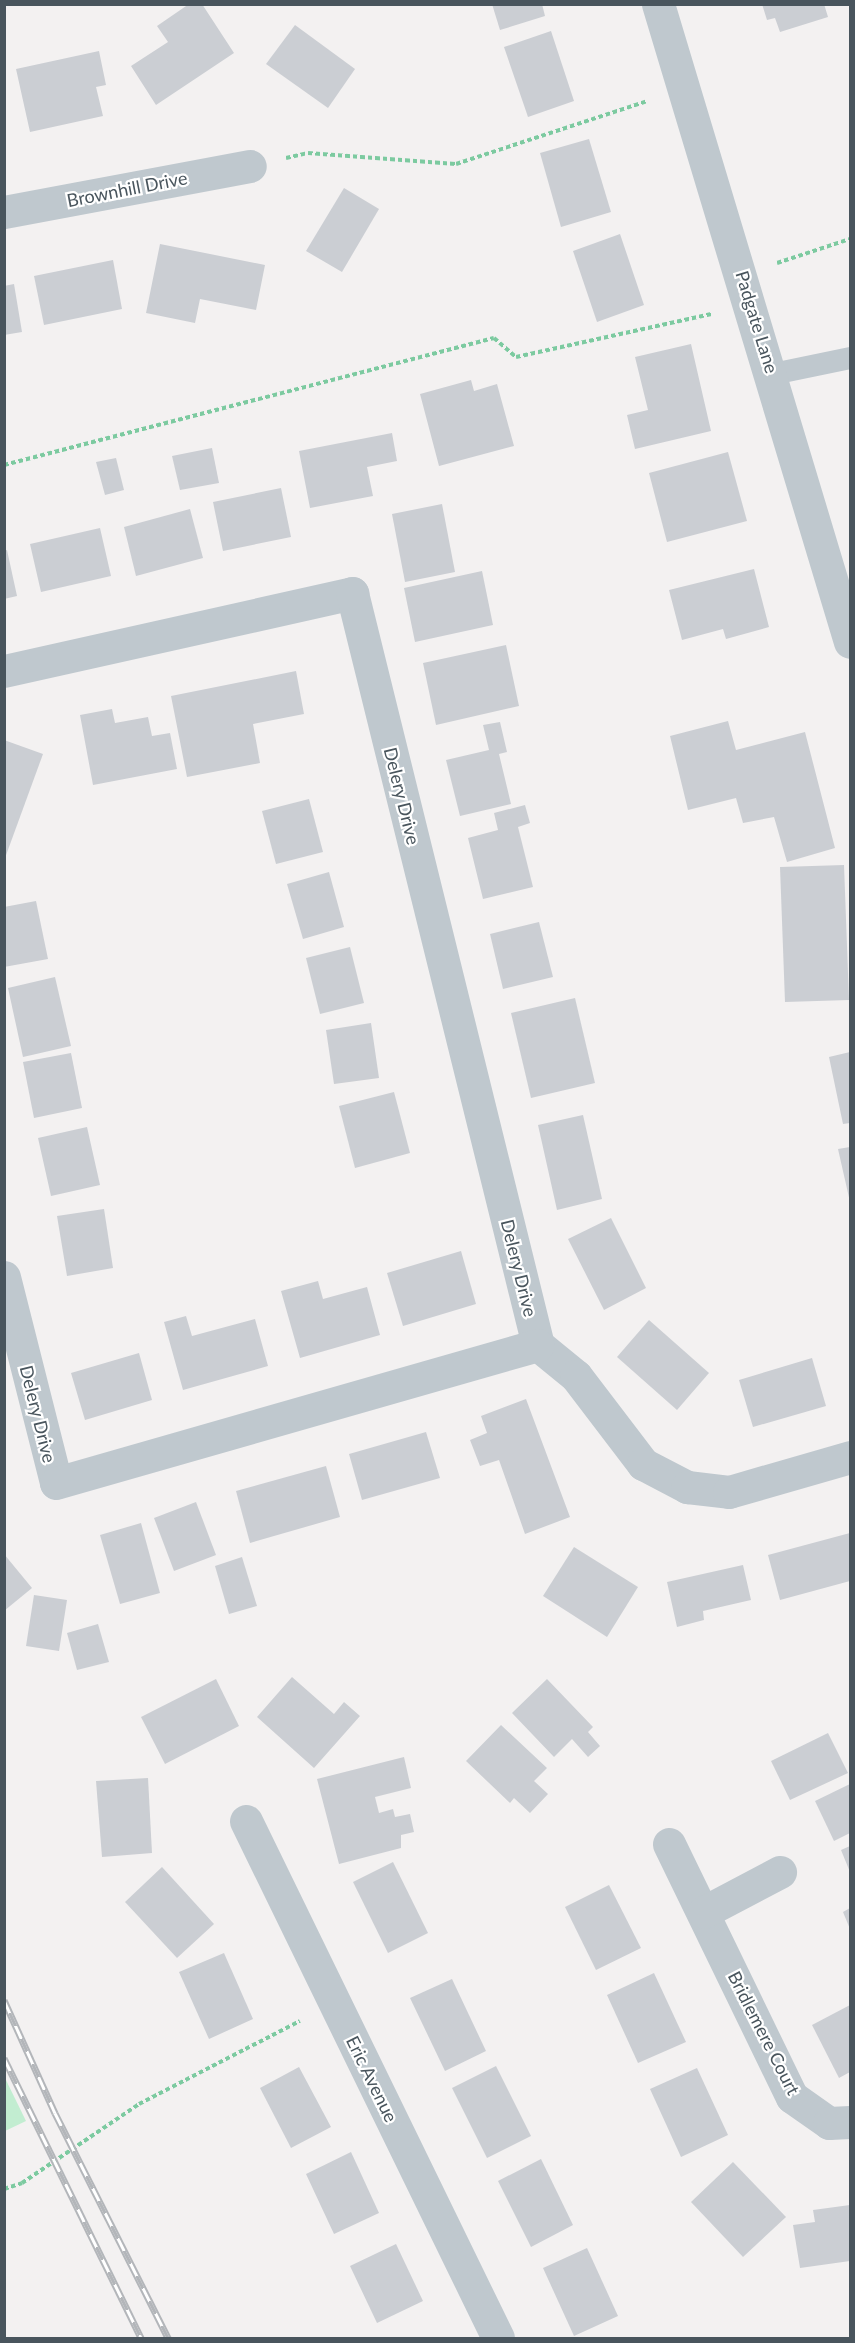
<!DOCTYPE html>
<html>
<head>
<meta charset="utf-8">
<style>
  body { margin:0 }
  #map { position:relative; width:855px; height:2343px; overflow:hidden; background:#f3f1f1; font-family:Lato,sans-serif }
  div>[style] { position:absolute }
  .green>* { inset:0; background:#c2edd1 }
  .building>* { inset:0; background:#cbced3 }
  .path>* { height:4px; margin-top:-2px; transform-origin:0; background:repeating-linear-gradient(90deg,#7ccaa0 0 4.5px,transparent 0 7.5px) }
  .service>* { height:22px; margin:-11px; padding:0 11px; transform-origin:11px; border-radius:11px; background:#bfc8ce }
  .minor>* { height:33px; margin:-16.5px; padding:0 16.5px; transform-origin:16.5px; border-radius:16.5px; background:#bfc8ce }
  .tertiary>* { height:33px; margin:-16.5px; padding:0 16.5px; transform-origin:16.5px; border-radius:16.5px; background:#bfc8ce }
  .rail>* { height:7px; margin-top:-3.5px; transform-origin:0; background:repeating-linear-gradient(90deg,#fff 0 14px,#b3b6ba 0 28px); box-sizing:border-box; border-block:2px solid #b3b6ba }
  span { translate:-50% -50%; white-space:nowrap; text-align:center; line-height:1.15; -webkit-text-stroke:4.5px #fff; paint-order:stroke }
  .street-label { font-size:18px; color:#49555d }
  .frame { position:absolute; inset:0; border:6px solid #49555d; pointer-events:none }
</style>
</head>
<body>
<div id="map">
  <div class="green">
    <i style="clip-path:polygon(4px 2076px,26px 2121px,5px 2131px,4px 2131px)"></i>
  </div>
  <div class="building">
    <i style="clip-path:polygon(189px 4px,202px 4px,234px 53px,156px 105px,131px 66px,168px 42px,157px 26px)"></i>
    <i style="clip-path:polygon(492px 4px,542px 4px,545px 16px,500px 30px)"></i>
    <i style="clip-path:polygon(762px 4px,824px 4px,828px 17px,780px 32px,775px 18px,767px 20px)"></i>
    <i style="clip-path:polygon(295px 25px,355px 69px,328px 108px,266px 64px)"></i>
    <i style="clip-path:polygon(551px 31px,574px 101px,528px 117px,504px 47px)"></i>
    <i style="clip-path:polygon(99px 51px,106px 85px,96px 87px,103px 116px,30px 132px,16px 69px)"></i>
    <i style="clip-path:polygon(589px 139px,611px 212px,561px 227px,540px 153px)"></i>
    <i style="clip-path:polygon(344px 188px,379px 209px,342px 272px,306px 251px)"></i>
    <i style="clip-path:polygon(620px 234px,644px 305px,597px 322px,573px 251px)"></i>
    <i style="clip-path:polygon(160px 244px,265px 265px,256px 310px,200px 299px,195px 323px,146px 313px)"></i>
    <i style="clip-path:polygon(113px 260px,122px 309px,44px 325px,34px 276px)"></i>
    <i style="clip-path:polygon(14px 284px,22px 332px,4px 335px,4px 286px)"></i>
    <i style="clip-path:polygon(691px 344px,711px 431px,635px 449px,627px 415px,648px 410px,635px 357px)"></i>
    <i style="clip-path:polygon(471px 380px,474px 391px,497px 384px,514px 446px,439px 466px,420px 394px)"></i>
    <i style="clip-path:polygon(392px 433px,397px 461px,367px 467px,373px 496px,310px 508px,299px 451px)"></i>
    <i style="clip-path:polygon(212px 448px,219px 483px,180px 490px,172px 456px)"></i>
    <i style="clip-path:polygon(728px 452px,747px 521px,667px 542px,649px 473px)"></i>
    <i style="clip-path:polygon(116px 458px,124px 490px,105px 495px,96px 462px)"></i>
    <i style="clip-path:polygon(281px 488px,291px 537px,223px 551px,213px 502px)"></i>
    <i style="clip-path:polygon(442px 504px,455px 572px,405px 582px,392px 514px)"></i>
    <i style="clip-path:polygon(190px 509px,203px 558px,136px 576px,124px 527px)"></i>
    <i style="clip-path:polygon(100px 528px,111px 576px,41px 592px,30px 544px)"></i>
    <i style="clip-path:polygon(7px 550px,17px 596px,4px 599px,4px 551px)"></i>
    <i style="clip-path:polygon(754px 569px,769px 627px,726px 639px,723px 629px,682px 640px,669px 590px)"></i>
    <i style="clip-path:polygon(482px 571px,493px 625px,415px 642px,404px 588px)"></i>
    <i style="clip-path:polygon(506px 645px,519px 706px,436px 725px,423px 663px)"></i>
    <i style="clip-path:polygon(296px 671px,304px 714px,253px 724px,260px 763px,187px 777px,171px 696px)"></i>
    <i style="clip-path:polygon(112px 709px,115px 723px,148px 717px,152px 736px,170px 733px,177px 769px,93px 785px,80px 715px)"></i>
    <i style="clip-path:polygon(728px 721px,736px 750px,805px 732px,835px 848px,787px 862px,774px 817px,743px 823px,736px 798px,688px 810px,670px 736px)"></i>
    <i style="clip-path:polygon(500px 722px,507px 752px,499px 754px,511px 804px,460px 816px,446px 760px,489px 750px,483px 725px)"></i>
    <i style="clip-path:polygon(4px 740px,43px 754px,5px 858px,4px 858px)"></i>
    <i style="clip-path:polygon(309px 799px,323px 852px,276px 864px,262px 811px)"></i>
    <i style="clip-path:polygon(525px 805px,530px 823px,518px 827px,533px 887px,483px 899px,468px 838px,498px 830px,494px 813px)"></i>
    <i style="clip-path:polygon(844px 865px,849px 1000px,785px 1002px,780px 867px)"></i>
    <i style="clip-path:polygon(329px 872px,344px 927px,303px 939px,287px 884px)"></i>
    <i style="clip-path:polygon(36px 901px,48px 959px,4px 967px,4px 907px)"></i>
    <i style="clip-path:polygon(539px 922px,553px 977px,503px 989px,490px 934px)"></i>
    <i style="clip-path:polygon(350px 947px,364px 1003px,320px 1014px,306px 958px)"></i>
    <i style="clip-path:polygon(55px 977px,71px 1046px,23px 1057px,8px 988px)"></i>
    <i style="clip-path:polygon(575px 998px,595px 1083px,531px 1098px,511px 1013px)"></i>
    <i style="clip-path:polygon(371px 1023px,379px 1078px,334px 1084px,326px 1030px)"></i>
    <i style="clip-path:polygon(850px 1052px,850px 1123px,843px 1124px,829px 1057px)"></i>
    <i style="clip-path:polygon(71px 1053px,82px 1108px,34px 1118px,23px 1062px)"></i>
    <i style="clip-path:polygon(394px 1092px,410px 1153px,355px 1168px,339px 1106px)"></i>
    <i style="clip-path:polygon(583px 1115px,602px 1199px,557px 1210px,538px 1125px)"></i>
    <i style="clip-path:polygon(87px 1127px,100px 1185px,51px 1196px,38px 1138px)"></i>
    <i style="clip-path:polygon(850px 1147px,850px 1202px,838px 1149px)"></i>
    <i style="clip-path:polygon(104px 1209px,113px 1268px,67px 1276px,57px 1216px)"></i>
    <i style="clip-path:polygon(611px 1218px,646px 1288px,604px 1310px,568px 1239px)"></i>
    <i style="clip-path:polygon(461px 1251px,476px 1304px,403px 1326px,387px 1273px)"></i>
    <i style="clip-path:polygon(318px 1281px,323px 1299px,367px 1287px,380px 1335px,300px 1358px,281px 1291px)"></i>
    <i style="clip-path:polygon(186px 1316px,192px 1336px,255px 1319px,268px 1366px,183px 1390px,164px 1322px)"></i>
    <i style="clip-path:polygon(649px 1320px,709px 1373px,677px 1410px,617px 1357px)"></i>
    <i style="clip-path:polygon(139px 1353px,152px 1400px,85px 1420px,71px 1373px)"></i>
    <i style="clip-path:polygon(812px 1358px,826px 1406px,753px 1427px,739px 1380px)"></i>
    <i style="clip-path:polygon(526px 1399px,570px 1517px,525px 1534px,499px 1460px,480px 1466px,470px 1440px,487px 1433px,481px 1416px)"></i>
    <i style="clip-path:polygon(426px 1432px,440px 1478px,362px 1500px,349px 1454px)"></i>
    <i style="clip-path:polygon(326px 1466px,340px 1517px,250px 1543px,236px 1491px)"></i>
    <i style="clip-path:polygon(196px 1502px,216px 1555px,174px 1571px,154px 1518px)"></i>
    <i style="clip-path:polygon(141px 1523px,160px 1593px,120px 1604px,100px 1535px)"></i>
    <i style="clip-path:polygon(850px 1533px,850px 1581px,780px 1600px,768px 1555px)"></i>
    <i style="clip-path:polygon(574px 1547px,638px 1587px,607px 1637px,543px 1596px)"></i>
    <i style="clip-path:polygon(4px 1554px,32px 1588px,4px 1611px)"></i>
    <i style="clip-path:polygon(242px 1557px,257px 1606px,229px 1614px,215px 1566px)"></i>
    <i style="clip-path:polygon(743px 1565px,751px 1600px,703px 1611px,704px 1620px,677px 1627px,667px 1582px)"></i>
    <i style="clip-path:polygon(34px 1595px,67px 1600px,59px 1651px,26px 1646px)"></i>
    <i style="clip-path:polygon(98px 1624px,109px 1662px,77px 1670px,67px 1633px)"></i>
    <i style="clip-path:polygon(292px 1677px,334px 1714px,344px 1702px,360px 1716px,314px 1768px,257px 1717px)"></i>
    <i style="clip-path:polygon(216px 1679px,239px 1726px,165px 1764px,141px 1717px)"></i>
    <i style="clip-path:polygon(547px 1679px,593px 1727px,588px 1732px,600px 1746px,588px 1757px,572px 1739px,554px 1757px,512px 1713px)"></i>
    <i style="clip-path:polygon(501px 1725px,547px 1768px,534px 1781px,548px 1794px,530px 1813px,514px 1798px,510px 1803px,466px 1761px)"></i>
    <i style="clip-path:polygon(828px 1733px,848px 1773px,790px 1800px,771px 1761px)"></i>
    <i style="clip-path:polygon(404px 1757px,411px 1788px,375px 1797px,379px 1813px,393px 1809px,395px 1817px,410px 1814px,414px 1832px,401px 1835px,401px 1848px,339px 1864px,317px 1779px)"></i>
    <i style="clip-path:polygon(148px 1778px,152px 1853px,102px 1857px,96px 1781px)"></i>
    <i style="clip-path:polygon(850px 1784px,850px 1833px,834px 1841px,815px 1801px)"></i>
    <i style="clip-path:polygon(850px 1846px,850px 1872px,841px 1850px)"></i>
    <i style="clip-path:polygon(393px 1862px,428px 1933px,388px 1953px,353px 1882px)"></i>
    <i style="clip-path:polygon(162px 1867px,214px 1924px,177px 1958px,125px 1902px)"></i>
    <i style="clip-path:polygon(609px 1885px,641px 1948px,596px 1970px,565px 1907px)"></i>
    <i style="clip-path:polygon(850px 1908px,850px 1929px,843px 1912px)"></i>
    <i style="clip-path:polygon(224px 1953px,253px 2019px,209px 2039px,179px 1972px)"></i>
    <i style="clip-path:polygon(654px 1973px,686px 2042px,638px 2063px,607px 1995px)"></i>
    <i style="clip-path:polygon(452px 1979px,486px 2051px,445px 2071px,410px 1998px)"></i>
    <i style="clip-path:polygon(850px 2005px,850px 2072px,839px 2078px,812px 2025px)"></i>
    <i style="clip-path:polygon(496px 2066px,531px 2136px,487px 2158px,452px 2088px)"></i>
    <i style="clip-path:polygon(299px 2067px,331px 2127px,291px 2148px,260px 2088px)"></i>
    <i style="clip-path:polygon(697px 2068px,728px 2135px,681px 2157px,650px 2089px)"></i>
    <i style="clip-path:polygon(351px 2152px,379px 2213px,334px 2234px,306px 2174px)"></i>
    <i style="clip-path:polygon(541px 2159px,573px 2225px,531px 2247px,498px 2181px)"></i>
    <i style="clip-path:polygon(733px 2162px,786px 2217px,743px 2257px,691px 2202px)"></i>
    <i style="clip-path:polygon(850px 2205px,850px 2261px,800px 2268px,793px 2225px,815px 2222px,813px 2210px)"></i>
    <i style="clip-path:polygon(396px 2244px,423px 2301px,377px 2323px,350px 2266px)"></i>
    <i style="clip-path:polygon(587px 2248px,618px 2316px,574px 2336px,543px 2268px)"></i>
  </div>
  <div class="path">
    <i style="left:286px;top:158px;width:23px;rotate:-13deg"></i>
    <i style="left:308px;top:153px;width:148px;rotate:4.3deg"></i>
    <i style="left:456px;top:164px;width:202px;rotate:-18.2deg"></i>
    <i style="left:777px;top:263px;width:77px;rotate:-18.2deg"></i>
    <i style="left:4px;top:465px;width:506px;rotate:-14.53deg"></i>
    <i style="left:494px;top:338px;width:29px;rotate:41deg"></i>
    <i style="left:516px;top:357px;width:200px;rotate:-12.4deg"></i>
    <i style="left:4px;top:2189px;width:19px;rotate:-18deg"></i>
    <i style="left:22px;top:2183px;width:141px;rotate:-34deg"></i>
    <i style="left:139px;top:2104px;width:181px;rotate:-27.3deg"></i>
  </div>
  <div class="service">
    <i style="left:773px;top:374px;width:79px;rotate:-11.7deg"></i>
  </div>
  <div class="minor">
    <i style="left:4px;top:212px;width:250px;rotate:-10.6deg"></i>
    <i style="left:4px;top:671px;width:357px;rotate:-12.6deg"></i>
    <i style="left:352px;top:593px;width:775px;rotate:76.11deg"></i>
    <i style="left:538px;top:1345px;width:49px;rotate:39.2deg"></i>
    <i style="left:576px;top:1376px;width:111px;rotate:52.7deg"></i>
    <i style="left:643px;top:1464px;width:50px;rotate:27.6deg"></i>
    <i style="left:687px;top:1487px;width:42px;rotate:6.8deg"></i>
    <i style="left:729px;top:1492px;width:126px;rotate:-16.1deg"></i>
    <i style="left:4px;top:1277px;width:212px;rotate:75.8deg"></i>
    <i style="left:56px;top:1483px;width:501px;rotate:-15.98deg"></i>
    <i style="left:246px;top:1821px;width:575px;rotate:64.01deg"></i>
    <i style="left:669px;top:1844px;width:281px;rotate:64.1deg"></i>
    <i style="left:792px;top:2097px;width:45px;rotate:35.1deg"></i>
    <i style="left:829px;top:2123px;width:21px;rotate:-3deg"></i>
    <i style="left:704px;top:1912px;width:86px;rotate:-27.8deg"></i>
  </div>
  <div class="tertiary">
    <i style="left:658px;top:4px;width:666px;rotate:73.25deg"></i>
  </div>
  <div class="rail">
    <i style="left:4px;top:2000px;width:124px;rotate:65.7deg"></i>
    <i style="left:55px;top:2113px;width:252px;rotate:63.3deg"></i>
    <i style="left:4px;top:2058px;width:312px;rotate:63.9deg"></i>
  </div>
  <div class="street-label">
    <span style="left:127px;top:189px;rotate:-11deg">Brownhill Drive</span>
    <span style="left:757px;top:322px;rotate:73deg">Padgate Lane</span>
    <span style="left:402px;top:796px;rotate:76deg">Delery Drive</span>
    <span style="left:519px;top:1268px;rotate:76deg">Delery Drive</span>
    <span style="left:38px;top:1414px;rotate:76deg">Delery Drive</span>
    <span style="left:764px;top:2033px;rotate:63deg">Bridlemere Court</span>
    <span style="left:372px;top:2079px;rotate:64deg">Eric Avenue</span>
  </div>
  <div class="frame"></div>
</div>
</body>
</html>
